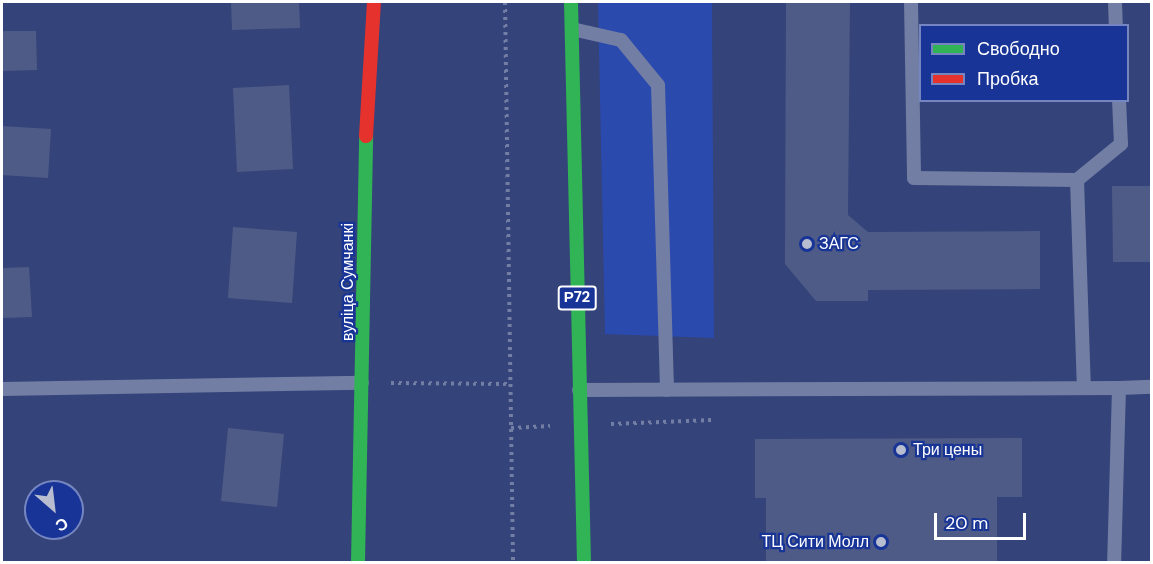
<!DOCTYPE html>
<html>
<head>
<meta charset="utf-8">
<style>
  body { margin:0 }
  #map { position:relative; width:1153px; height:564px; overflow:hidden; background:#344379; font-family:"DM Sans",sans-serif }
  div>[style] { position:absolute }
  .green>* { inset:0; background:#2b4aad }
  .building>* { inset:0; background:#4f5b87 }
  .path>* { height:4px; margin-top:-2px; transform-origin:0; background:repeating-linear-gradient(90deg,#727ea4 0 3px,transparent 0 7.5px) }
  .lane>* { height:14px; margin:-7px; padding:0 7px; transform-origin:7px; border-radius:7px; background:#727ea4 }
  .fast>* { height:14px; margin:-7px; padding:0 7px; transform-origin:7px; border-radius:7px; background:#30b455 }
  .jam>* { height:14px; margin:-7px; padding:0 7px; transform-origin:7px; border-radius:7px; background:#e5322d }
  .dots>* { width:16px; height:16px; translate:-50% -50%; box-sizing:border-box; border:3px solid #173496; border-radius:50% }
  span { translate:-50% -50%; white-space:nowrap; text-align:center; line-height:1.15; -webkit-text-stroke:4.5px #173496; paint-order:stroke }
  .shield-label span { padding:2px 4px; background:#173496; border:2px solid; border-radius:4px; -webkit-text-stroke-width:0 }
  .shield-label { font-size:15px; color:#fff; font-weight:700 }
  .poi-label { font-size:16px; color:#fff }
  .left { translate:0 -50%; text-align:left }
  .right { translate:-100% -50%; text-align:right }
  .street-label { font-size:16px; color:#fff }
  .frame { position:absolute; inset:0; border:3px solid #fff; pointer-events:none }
  .legend { position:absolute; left:919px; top:24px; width:210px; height:78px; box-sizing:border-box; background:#173496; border:2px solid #7485c0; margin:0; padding:8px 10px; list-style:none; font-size:18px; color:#fff }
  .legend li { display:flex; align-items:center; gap:12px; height:30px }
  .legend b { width:30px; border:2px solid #7485c0 }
  .north { position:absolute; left:24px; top:480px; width:60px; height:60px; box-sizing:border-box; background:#173496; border:2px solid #7485c0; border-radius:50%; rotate:152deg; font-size:16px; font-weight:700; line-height:24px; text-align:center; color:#fff }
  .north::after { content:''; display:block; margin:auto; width:21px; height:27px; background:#b8bdd0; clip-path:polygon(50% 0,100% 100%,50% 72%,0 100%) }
  .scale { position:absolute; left:934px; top:513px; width:92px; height:27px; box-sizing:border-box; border:3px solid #fff; border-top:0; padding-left:8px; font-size:18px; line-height:21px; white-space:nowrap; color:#fff; -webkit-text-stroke:4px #173496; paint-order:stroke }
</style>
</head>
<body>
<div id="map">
  <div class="green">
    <i style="clip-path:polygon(598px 2px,712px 2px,714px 338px,605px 334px)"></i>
  </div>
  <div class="building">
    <i style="clip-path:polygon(231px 2px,299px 2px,300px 28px,232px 30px)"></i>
    <i style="clip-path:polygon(786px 2px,850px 2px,848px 215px,868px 232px,1040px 231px,1040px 289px,868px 290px,868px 301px,816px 301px,785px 264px)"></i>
    <i style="clip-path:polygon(2px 31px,36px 31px,37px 70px,2px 71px)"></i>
    <i style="clip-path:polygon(289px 85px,293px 169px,237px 172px,233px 88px)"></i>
    <i style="clip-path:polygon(2px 126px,51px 129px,48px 178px,2px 175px)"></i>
    <i style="clip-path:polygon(1112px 186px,1152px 186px,1152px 262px,1113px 262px)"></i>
    <i style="clip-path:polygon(233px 227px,297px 232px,292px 303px,228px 298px)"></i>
    <i style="clip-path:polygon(29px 267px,32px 317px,2px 318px,2px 268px)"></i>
    <i style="clip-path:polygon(228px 428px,284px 434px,277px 507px,221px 501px)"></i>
    <i style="clip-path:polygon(1022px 438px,1022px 497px,997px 497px,997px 562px,766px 562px,766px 498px,755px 498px,755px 439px)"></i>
  </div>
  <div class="path">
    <i style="left:505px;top:2px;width:560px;rotate:89.18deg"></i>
    <i style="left:391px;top:383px;width:119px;rotate:0.5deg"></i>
    <i style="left:611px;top:424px;width:101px;rotate:-2.3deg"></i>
    <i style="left:511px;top:428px;width:39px;rotate:-3deg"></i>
  </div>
  <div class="lane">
    <i style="left:911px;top:2px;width:176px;rotate:89deg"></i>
    <i style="left:914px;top:178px;width:163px;rotate:0.7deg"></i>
    <i style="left:1077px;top:180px;width:208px;rotate:88.1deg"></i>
    <i style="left:1115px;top:2px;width:24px;rotate:88deg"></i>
    <i style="left:572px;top:29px;width:50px;rotate:12.7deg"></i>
    <i style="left:621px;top:40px;width:58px;rotate:50.6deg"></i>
    <i style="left:658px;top:85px;width:305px;rotate:88.3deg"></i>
    <i style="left:1077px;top:180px;width:57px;rotate:-39.3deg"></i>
    <i style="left:1121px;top:144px;width:44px;rotate:-92.6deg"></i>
    <i style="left:1119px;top:388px;width:33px;rotate:-2deg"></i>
    <i style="left:2px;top:389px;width:360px;rotate:-1deg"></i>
    <i style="left:579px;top:390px;width:540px;rotate:-0.21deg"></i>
    <i style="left:1119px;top:388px;width:174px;rotate:91.6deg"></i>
  </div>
  <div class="fast">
    <i style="left:571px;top:2px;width:560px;rotate:88.67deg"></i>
    <i style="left:358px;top:562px;width:426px;rotate:-88.9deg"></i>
  </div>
  <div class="jam">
    <i style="left:366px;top:136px;width:134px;rotate:-86.6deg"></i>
  </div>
  <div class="dots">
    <i style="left:807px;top:244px;background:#b8bdd0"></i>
    <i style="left:901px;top:450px;background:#b8bdd0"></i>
    <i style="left:881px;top:542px;background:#b8bdd0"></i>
  </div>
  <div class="shield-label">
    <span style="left:577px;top:298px">Р72</span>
  </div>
  <div class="poi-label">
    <span class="left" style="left:819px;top:244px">ЗАГС</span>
    <span class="left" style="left:913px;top:450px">Три цены</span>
    <span class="right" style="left:869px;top:542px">ТЦ Сити Молл</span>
  </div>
  <div class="street-label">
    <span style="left:348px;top:282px;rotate:-90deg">вуліца Сумчанкі</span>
  </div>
  <div class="frame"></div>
  <ul class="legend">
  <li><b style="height:8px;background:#30b455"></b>Свободно</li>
  <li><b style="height:8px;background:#e5322d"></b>Пробка</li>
  </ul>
  <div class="north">С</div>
  <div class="scale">20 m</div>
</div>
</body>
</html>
